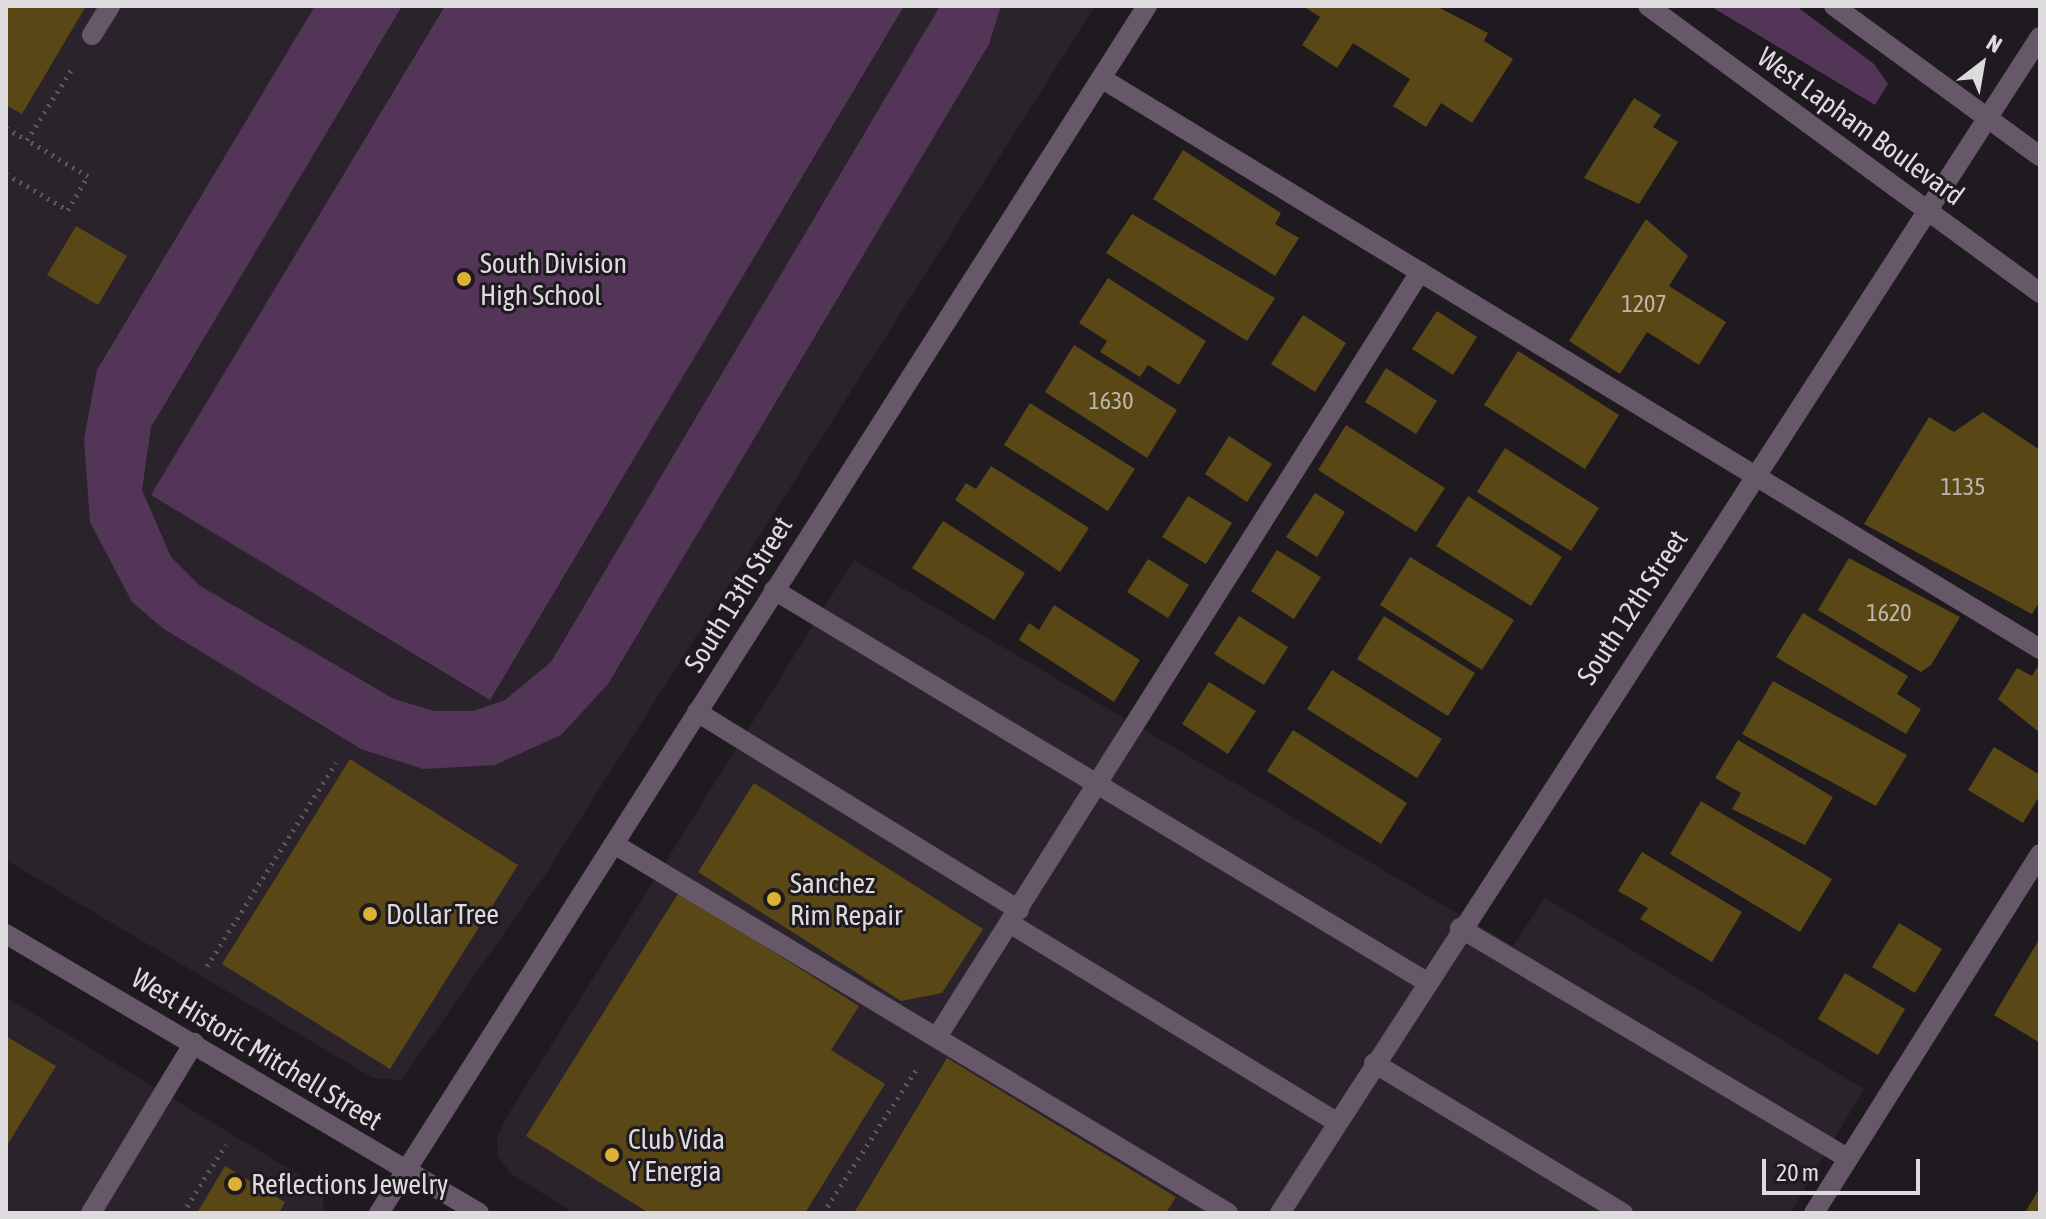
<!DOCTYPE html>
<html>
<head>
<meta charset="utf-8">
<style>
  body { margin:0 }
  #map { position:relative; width:2046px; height:1219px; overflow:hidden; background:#1e1a1f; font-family:"Asap Condensed",sans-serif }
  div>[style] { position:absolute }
  .built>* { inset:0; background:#2b232c }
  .green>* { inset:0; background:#533558 }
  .building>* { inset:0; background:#594815 }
  .path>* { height:5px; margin-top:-2.5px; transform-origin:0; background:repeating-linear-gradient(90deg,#5e5a5e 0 2px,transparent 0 8px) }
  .service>* { height:20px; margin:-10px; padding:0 10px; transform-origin:10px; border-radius:10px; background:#675869 }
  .minor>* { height:20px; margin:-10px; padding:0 10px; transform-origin:10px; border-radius:10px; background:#675869 }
  .tertiary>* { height:20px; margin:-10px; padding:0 10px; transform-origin:10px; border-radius:10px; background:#675869 }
  .dots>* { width:22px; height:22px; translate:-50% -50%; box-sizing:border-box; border:4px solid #1e1a1f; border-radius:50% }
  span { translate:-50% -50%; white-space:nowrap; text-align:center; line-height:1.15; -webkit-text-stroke:6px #1e1a1f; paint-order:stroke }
  .number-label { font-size:24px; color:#bdb6ac }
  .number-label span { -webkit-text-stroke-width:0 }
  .street-label { font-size:28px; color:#dedbde }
  .poi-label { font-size:28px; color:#dedbde }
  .left { translate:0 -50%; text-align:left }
  .frame { position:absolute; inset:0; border:8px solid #dedbde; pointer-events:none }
  .north { position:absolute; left:1942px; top:24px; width:80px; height:80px; -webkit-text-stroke:6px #1e1a1f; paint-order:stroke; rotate:31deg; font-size:22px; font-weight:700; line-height:32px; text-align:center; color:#dedbde }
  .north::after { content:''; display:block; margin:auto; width:28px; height:36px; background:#dedbde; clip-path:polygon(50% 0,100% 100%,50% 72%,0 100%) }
  .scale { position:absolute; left:1762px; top:1159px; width:158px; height:36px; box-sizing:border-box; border:4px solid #dedbde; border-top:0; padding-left:10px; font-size:24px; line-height:28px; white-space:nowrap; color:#dedbde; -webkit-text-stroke:6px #1e1a1f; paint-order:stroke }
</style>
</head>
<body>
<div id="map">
  <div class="built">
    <i style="clip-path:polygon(6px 6px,1095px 6px,543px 878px,401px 1080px,373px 1078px,6px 860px)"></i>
    <i style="clip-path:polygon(854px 560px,1513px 946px,1545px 898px,1864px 1089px,1790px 1213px,574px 1213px,510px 1173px,498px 1156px,497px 1136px,512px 1108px)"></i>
    <i style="clip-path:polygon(6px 997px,312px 1183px,324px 1195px,323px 1213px,6px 1213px)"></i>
  </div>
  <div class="green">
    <i style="clip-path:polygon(315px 6px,402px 6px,151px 427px,142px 490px,171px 557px,200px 586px,394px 699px,434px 711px,473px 711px,505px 700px,551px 662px,940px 6px,1001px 6px,989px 44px,608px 684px,561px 735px,495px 765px,423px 769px,361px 749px,164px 629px,132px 602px,90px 522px,84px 439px,97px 370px)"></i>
    <i style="clip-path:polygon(445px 6px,904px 6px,490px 700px,151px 495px)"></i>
    <i style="clip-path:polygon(1710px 6px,1796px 6px,1874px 64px,1888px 84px,1875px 105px)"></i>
  </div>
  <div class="building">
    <i style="clip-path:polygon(6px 6px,86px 6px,22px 114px,6px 105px)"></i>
    <i style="clip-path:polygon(1303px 6px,1436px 6px,1488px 33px,1484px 41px,1513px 59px,1472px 123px,1441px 103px,1426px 127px,1393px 106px,1410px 79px,1353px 43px,1337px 68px,1302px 45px,1320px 17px)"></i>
    <i style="clip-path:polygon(1634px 98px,1661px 115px,1653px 127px,1678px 142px,1639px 204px,1584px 178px)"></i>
    <i style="clip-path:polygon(1183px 150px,1281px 213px,1275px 224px,1299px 238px,1275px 276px,1153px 199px)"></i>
    <i style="clip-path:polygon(1132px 214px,1275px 298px,1247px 341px,1106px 253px)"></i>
    <i style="clip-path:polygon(1646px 219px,1688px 256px,1669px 286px,1726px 322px,1699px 365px,1647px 332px,1620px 374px,1569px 341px)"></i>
    <i style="clip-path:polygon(76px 226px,127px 256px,98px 305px,47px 275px)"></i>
    <i style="clip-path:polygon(1108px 278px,1206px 341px,1179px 385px,1148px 365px,1140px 377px,1100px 352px,1107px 341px,1079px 323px)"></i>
    <i style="clip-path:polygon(1437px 311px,1477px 337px,1453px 375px,1412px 349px)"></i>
    <i style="clip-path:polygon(1303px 315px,1346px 343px,1315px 392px,1271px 364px)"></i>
    <i style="clip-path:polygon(1074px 345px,1177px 410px,1147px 458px,1045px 392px)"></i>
    <i style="clip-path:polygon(1518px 351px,1619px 415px,1585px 469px,1484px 405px)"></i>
    <i style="clip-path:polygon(1386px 368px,1437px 401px,1416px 434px,1365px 402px)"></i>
    <i style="clip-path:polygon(1030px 403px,1135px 469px,1108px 511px,1004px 445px)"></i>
    <i style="clip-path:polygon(1983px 412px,2040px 450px,2040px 601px,2032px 614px,1864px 524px,1929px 417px,1954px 432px)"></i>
    <i style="clip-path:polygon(1346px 425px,1445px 488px,1416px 532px,1318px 470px)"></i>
    <i style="clip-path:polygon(1229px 436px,1272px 464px,1247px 502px,1205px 474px)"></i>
    <i style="clip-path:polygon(1505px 448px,1599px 508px,1571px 551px,1477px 492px)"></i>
    <i style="clip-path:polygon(991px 466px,1089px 528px,1060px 572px,955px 500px,966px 483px,976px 489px)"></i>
    <i style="clip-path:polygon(1315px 493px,1345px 512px,1317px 557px,1286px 537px)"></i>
    <i style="clip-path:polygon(1188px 496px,1232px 523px,1206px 564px,1162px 537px)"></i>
    <i style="clip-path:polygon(1468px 496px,1562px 557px,1531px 606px,1436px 546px)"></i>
    <i style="clip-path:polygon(943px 521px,1025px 573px,994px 620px,912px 568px)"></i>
    <i style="clip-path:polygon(1277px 550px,1321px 577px,1294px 619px,1251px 591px)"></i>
    <i style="clip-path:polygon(1410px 557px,1514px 620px,1482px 670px,1380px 605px)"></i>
    <i style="clip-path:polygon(1849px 558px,1960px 617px,1931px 665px,1921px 672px,1818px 610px)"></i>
    <i style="clip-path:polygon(1148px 559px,1189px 585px,1168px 618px,1127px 592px)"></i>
    <i style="clip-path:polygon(1054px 605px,1140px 660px,1114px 702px,1019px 640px,1029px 623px,1039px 630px)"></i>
    <i style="clip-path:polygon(1803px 613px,1908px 676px,1897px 694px,1921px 709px,1906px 734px,1776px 657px)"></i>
    <i style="clip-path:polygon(1239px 616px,1288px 647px,1264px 685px,1214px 654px)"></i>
    <i style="clip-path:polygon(1384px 616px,1475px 673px,1448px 716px,1357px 659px)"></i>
    <i style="clip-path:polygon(2040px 663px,2040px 733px,1998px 699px,2017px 668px,2032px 676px)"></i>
    <i style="clip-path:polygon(1332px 670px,1442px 739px,1417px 778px,1307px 709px)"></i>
    <i style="clip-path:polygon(1773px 681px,1907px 755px,1876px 806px,1742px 734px)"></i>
    <i style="clip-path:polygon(1209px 682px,1256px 711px,1228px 754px,1182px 724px)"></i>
    <i style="clip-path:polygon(1293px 730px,1407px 803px,1381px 844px,1267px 771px)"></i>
    <i style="clip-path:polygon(1738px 740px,1833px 797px,1805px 845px,1732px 809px,1741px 793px,1715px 778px)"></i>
    <i style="clip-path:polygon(1994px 747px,2040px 775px,2040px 795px,2023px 823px,1968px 790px)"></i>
    <i style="clip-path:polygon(350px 759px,518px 865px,390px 1069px,222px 964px)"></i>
    <i style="clip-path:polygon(754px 783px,983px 929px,942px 993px,901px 1001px,698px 872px)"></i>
    <i style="clip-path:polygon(1701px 801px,1832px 879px,1800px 932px,1670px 854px)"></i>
    <i style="clip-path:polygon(1642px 852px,1742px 912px,1712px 962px,1640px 919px,1648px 908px,1618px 891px)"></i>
    <i style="clip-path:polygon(679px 892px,859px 1006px,831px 1050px,885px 1084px,805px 1213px,649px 1213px,526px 1136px)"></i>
    <i style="clip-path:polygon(1899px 923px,1942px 949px,1915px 993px,1872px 967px)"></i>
    <i style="clip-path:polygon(2040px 938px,2040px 1043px,1994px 1015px)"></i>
    <i style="clip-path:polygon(1845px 973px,1905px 1009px,1878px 1055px,1818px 1019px)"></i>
    <i style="clip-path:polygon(6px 1036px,56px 1066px,6px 1147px)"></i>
    <i style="clip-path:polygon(947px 1058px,1176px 1197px,1166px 1213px,854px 1213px)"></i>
    <i style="clip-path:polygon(225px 1166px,285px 1202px,279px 1213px,197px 1213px)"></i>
    <i style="clip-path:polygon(2040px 1187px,2040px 1213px,2025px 1213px)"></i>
  </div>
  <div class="path">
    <i style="left:6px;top:128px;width:24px;rotate:30deg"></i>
    <i style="left:27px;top:140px;width:86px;rotate:-57.8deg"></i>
    <i style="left:6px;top:174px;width:72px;rotate:30.1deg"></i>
    <i style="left:68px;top:210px;width:39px;rotate:-60deg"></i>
    <i style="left:88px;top:176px;width:71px;rotate:-149.5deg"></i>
    <i style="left:207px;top:966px;width:241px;rotate:-57.6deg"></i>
    <i style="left:183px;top:1213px;width:81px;rotate:-58.1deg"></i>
    <i style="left:823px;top:1213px;width:173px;rotate:-57deg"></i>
  </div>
  <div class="service">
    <i style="left:92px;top:35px;width:34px;rotate:-58deg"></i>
    <i style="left:1420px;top:272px;width:726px;rotate:31.3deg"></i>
    <i style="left:774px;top:590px;width:759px;rotate:30.99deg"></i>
    <i style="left:697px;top:712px;width:378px;rotate:31.6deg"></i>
    <i style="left:614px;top:844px;width:716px;rotate:31deg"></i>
    <i style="left:1011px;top:924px;width:381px;rotate:31.3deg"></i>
    <i style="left:1460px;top:928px;width:451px;rotate:30.7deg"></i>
    <i style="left:937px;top:1037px;width:905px;rotate:-57.73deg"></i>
    <i style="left:1420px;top:272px;width:373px;rotate:-148.7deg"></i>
    <i style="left:1374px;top:1063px;width:291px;rotate:31.1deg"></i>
    <i style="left:91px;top:1213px;width:199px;rotate:-58.8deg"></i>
    <i style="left:1814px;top:1213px;width:424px;rotate:-57.8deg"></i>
  </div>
  <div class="minor">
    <i style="left:1280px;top:1213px;width:1400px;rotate:-57.13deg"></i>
  </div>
  <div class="tertiary">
    <i style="left:1648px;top:6px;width:486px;rotate:36.2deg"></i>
    <i style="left:1834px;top:6px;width:255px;rotate:36.1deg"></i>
    <i style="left:6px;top:934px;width:549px;rotate:30.53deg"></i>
    <i style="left:379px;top:1213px;width:1431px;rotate:-57.53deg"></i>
  </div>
  <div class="dots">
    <i style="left:464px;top:279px;background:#dbb233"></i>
    <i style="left:774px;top:899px;background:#dbb233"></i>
    <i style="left:370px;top:914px;background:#dbb233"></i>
    <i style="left:612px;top:1155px;background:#dbb233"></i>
    <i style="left:235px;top:1184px;background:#dbb233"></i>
  </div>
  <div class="number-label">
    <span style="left:1644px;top:304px">1207</span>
    <span style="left:1111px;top:401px">1630</span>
    <span style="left:1963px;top:487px">1135</span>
    <span style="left:1889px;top:613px">1620</span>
  </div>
  <div class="street-label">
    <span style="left:1861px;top:126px;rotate:36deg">West Lapham Boulevard</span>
    <span style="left:738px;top:594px;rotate:-58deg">South 13th Street</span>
    <span style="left:1632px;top:607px;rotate:-57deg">South 12th Street</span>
    <span style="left:257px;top:1049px;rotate:31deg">West Historic Mitchell Street</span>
  </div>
  <div class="poi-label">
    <span class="left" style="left:480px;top:279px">South Division<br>High School</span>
    <span class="left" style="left:790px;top:899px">Sanchez<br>Rim Repair</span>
    <span class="left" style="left:386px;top:914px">Dollar Tree</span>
    <span class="left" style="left:628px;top:1155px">Club Vida<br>Y Energia</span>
    <span class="left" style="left:251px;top:1184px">Reflections Jewelry</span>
  </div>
  <div class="frame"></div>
  <div class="north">N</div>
  <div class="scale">20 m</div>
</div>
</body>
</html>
